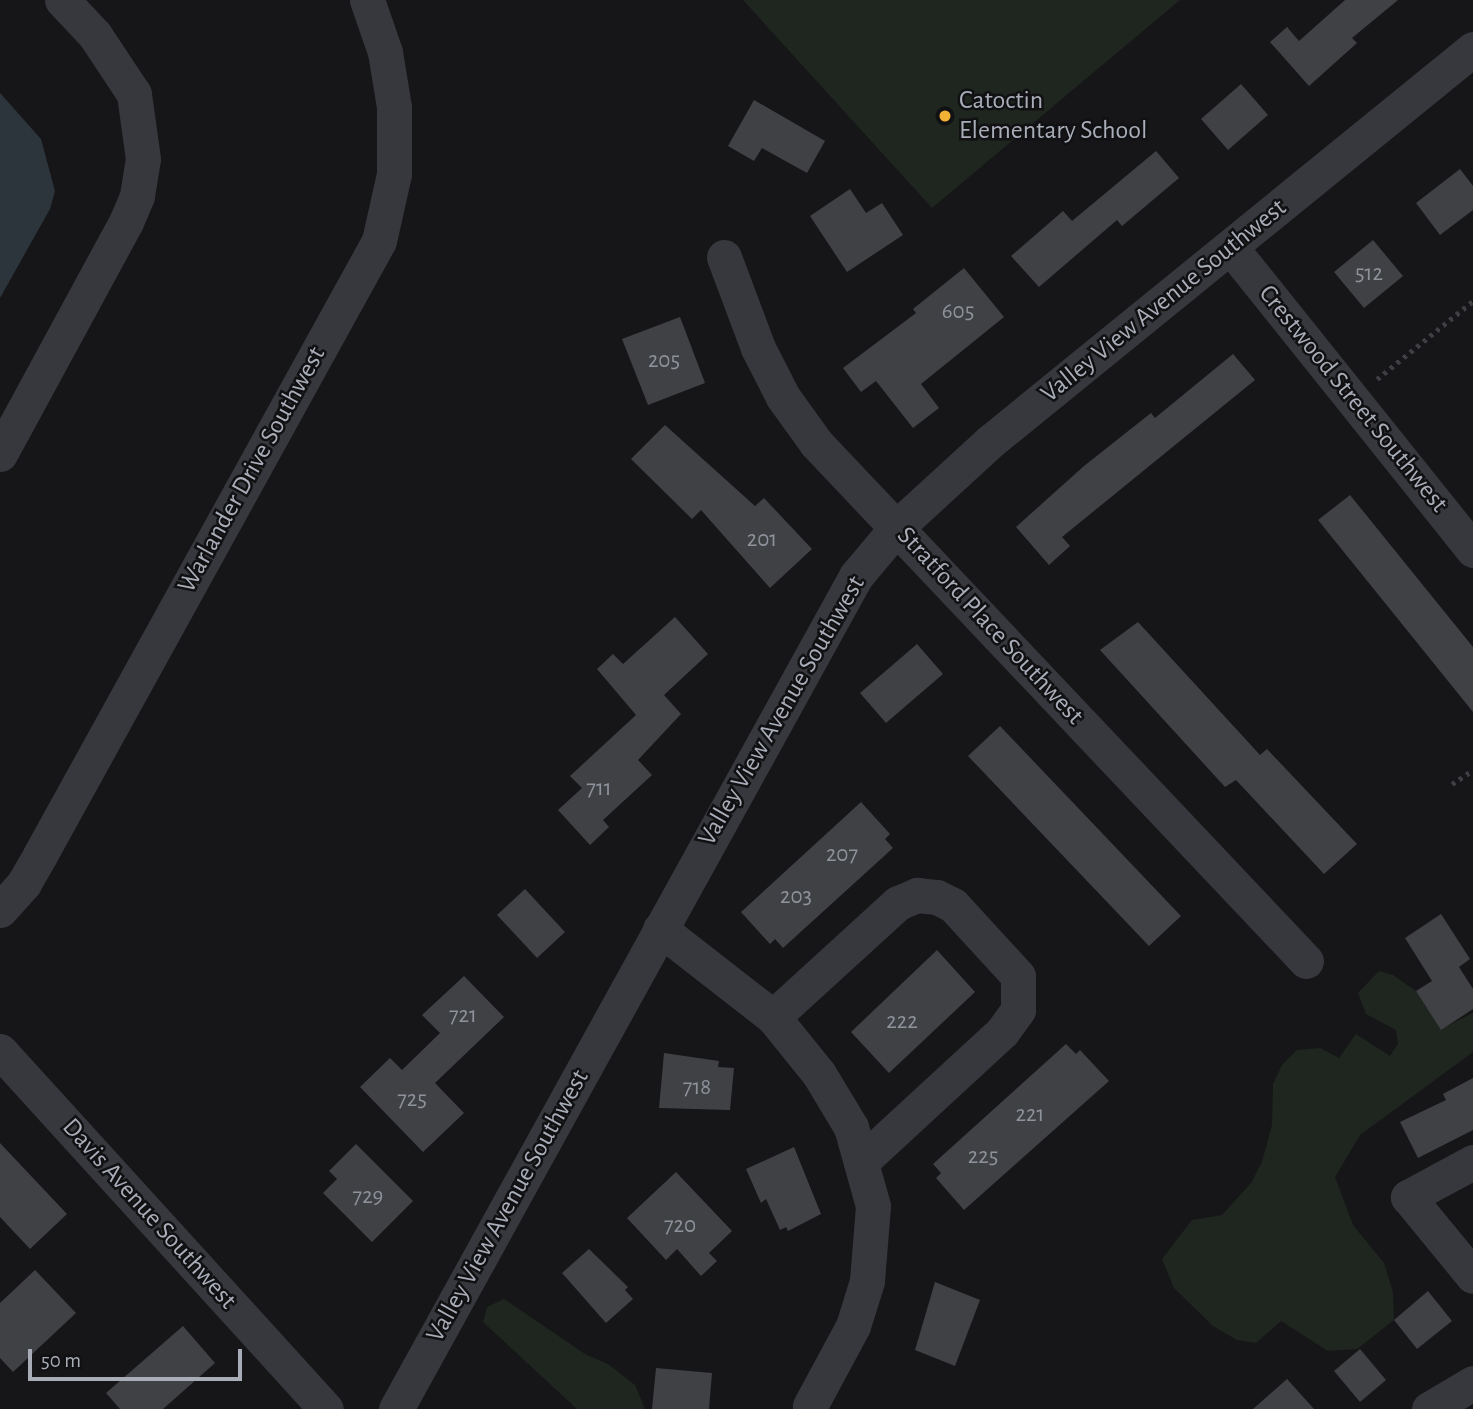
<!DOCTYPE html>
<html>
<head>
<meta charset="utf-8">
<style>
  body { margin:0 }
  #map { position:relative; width:1473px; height:1409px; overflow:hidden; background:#161618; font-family:"Alegreya Sans",sans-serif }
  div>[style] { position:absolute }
  .green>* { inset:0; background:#1e261f }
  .water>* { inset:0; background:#2c353c }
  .building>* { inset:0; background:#404145 }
  .path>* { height:4.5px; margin-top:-2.25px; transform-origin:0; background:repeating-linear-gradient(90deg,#3d3f44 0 3.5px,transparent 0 8.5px) }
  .minor>* { height:35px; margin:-17.5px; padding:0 17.5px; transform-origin:17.5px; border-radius:17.5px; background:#37383d }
  .dots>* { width:19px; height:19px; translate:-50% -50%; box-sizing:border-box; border:4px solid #111113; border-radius:50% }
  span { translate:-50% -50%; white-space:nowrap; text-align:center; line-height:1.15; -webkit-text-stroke:5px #111113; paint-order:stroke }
  .number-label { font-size:23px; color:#8e929b }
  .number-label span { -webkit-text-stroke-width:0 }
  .poi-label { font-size:26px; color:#a8adb8 }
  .left { translate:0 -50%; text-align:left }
  .street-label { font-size:26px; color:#a8adb8 }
  .scale { position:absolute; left:28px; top:1349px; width:214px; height:32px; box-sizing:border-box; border:4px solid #a8adb8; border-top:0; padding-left:9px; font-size:21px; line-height:24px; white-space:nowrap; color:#a8adb8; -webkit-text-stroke:5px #111113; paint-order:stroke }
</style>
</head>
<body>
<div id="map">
  <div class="green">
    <i style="clip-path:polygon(743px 0,1180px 0,932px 208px)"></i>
    <i style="clip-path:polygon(1379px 971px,1393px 975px,1416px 991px,1441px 1029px,1473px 1013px,1473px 1052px,1360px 1135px,1335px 1177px,1353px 1225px,1384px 1263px,1393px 1292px,1394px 1320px,1357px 1349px,1328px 1351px,1281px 1321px,1256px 1343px,1237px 1340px,1213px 1326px,1174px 1288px,1162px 1259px,1192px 1220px,1222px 1215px,1251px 1183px,1262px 1162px,1272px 1125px,1273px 1084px,1282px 1065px,1297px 1050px,1320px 1048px,1339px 1058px,1356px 1034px,1390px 1056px,1398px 1044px,1396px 1030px,1366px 1014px,1358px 993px)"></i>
    <i style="clip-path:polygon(504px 1299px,585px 1354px,608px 1364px,635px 1385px,645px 1409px,577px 1409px,483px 1322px,487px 1307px)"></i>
  </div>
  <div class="water">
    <i style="clip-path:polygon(0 93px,41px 139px,55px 191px,50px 209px,0 298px)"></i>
  </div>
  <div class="building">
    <i style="clip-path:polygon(1345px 0,1398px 0,1352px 38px,1357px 43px,1309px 86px,1270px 42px,1287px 27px,1299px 41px)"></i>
    <i style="clip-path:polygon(1241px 84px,1268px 115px,1228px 150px,1201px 119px)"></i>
    <i style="clip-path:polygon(754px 100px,825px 141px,807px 173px,762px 148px,754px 161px,728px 146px)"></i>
    <i style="clip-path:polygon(1156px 151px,1179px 178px,1122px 226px,1117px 220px,1039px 287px,1011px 256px,1063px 211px,1072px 221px)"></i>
    <i style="clip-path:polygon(1460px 169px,1473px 186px,1473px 210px,1440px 235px,1416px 203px)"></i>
    <i style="clip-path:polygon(850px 189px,866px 213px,882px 203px,903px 235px,847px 272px,810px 216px)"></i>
    <i style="clip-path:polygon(1373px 240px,1403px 276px,1364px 308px,1334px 272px)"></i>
    <i style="clip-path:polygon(964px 268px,1004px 317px,921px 384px,939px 408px,913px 428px,876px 381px,861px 392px,843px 368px,916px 313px,913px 309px)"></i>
    <i style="clip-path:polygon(680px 317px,705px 383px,648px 405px,622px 339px)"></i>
    <i style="clip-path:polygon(1233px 354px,1255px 380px,1062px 537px,1070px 546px,1049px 565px,1016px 527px,1084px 466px,1151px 413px,1155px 418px)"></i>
    <i style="clip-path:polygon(665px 425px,755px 506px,764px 498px,812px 549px,770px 588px,701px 510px,692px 519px,631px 459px)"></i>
    <i style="clip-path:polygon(1350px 495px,1473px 647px,1473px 712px,1318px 520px)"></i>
    <i style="clip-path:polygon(675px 617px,708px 654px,664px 695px,681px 714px,638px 760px,652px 775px,603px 820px,609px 827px,590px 845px,558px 810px,582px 788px,570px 776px,636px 715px,597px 669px,613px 654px,623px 664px)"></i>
    <i style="clip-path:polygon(1138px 622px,1260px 755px,1267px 749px,1357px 844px,1324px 874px,1236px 780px,1225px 787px,1100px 650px)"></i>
    <i style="clip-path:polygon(917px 644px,943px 674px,886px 723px,860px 693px)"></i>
    <i style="clip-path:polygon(1000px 726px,1181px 916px,1149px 946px,968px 756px)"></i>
    <i style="clip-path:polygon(861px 802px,890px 834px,885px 839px,893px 848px,783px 948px,775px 939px,770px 944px,741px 912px)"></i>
    <i style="clip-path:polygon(525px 889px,565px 932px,537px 958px,497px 915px)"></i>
    <i style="clip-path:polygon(1441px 914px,1470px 959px,1459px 967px,1473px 989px,1473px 1009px,1441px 1030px,1416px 991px,1432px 981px,1405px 938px)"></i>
    <i style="clip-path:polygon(937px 950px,975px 992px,889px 1073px,851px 1032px)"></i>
    <i style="clip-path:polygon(464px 976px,504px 1017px,435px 1083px,464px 1113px,423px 1152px,360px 1087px,390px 1058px,402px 1070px,440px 1033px,422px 1015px)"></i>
    <i style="clip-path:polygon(1066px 1044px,1076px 1054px,1080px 1050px,1109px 1081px,964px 1210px,936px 1178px,941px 1173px,933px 1164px)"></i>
    <i style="clip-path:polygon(664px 1053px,719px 1061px,718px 1067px,734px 1068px,730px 1110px,659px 1108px)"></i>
    <i style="clip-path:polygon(1473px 1078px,1473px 1130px,1418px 1158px,1400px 1122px,1446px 1100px,1443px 1094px)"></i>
    <i style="clip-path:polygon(0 1143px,67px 1214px,30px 1249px,0 1217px)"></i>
    <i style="clip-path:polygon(356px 1144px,413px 1201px,372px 1242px,323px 1193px,337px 1179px,329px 1171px)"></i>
    <i style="clip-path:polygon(794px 1147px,821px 1214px,788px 1231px,786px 1227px,780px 1230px,766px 1199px,761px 1203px,746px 1169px)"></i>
    <i style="clip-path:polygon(676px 1172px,732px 1231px,709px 1253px,717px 1261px,701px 1276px,677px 1249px,666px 1260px,627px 1218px)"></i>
    <i style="clip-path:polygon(589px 1249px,628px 1287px,625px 1290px,633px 1299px,606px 1323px,562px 1273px)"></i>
    <i style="clip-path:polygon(35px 1270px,76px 1313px,13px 1372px,0 1358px,0 1303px)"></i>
    <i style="clip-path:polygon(935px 1282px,980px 1300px,955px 1366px,915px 1350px)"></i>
    <i style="clip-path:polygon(1428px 1291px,1452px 1321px,1417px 1349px,1394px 1320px)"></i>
    <i style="clip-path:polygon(183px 1326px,215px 1363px,163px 1409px,120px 1409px,106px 1393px)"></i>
    <i style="clip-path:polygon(1360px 1349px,1386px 1380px,1360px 1402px,1334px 1371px)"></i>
    <i style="clip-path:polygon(656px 1368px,712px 1373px,709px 1409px,652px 1409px)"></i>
    <i style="clip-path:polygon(1287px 1379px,1314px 1409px,1253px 1409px)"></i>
  </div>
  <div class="path">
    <i style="left:1377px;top:379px;width:124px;rotate:-39.1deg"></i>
    <i style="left:1452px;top:784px;width:25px;rotate:-34deg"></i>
  </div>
  <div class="minor">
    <i style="left:1232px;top:249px;width:386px;rotate:51.3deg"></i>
    <i style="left:724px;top:257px;width:97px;rotate:69.5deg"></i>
    <i style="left:758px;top:348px;width:55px;rotate:63deg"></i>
    <i style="left:783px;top:397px;width:57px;rotate:54.3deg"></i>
    <i style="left:816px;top:443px;width:713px;rotate:46.59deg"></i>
    <i style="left:0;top:454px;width:264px;rotate:-61.5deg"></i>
    <i style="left:126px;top:222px;width:28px;rotate:-67deg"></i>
    <i style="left:137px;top:196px;width:37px;rotate:-81deg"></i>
    <i style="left:143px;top:159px;width:66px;rotate:-97.9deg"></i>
    <i style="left:134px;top:94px;width:71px;rotate:-123.5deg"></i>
    <i style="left:95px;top:35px;width:48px;rotate:-133.3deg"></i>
    <i style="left:0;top:910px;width:36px;rotate:-48deg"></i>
    <i style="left:24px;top:883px;width:32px;rotate:-60deg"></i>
    <i style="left:40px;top:855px;width:701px;rotate:-61.1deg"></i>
    <i style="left:379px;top:241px;width:69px;rotate:-77.4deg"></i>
    <i style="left:394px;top:174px;width:67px;rotate:-90deg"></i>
    <i style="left:394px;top:107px;width:56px;rotate:-99.3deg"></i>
    <i style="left:385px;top:52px;width:55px;rotate:-109.1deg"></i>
    <i style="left:660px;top:929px;width:143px;rotate:37.9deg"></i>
    <i style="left:773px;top:1017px;width:73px;rotate:51.1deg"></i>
    <i style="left:819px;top:1074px;width:62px;rotate:58.9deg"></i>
    <i style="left:851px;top:1127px;width:82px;rotate:74.4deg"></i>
    <i style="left:873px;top:1206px;width:75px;rotate:94.6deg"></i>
    <i style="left:867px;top:1281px;width:47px;rotate:107.3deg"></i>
    <i style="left:853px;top:1326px;width:91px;rotate:118.3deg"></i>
    <i style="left:773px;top:1017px;width:169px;rotate:-42.4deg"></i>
    <i style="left:898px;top:903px;width:21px;rotate:-23deg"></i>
    <i style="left:917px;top:895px;width:20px;rotate:6deg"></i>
    <i style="left:937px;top:897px;width:18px;rotate:27deg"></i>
    <i style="left:953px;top:905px;width:96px;rotate:47.5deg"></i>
    <i style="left:1018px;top:976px;width:34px;rotate:90deg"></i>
    <i style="left:1018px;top:1010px;width:27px;rotate:126deg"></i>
    <i style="left:1002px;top:1032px;width:192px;rotate:137.3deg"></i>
    <i style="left:0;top:1051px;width:484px;rotate:47.7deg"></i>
    <i style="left:1473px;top:1162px;width:74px;rotate:151.7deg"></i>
    <i style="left:1408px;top:1197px;width:102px;rotate:50.6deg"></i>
    <i style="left:396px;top:1409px;width:952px;rotate:-61.09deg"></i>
    <i style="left:856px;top:576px;width:65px;rotate:-50deg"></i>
    <i style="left:898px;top:526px;width:127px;rotate:-42.5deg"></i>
    <i style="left:992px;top:440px;width:620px;rotate:-39.11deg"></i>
    <i style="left:1429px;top:1409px;width:51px;rotate:-30.6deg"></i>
  </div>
  <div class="dots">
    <i style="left:945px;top:116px;background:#f2b134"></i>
  </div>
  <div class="number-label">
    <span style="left:1369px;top:274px">512</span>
    <span style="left:958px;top:312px">605</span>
    <span style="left:664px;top:361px">205</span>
    <span style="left:762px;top:540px">201</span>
    <span style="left:599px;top:789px">711</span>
    <span style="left:842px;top:855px">207</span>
    <span style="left:796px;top:897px">203</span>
    <span style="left:463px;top:1016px">721</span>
    <span style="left:902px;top:1022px">222</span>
    <span style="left:697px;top:1088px">718</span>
    <span style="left:412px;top:1100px">725</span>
    <span style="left:1030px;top:1115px">221</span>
    <span style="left:983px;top:1157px">225</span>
    <span style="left:368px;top:1197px">729</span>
    <span style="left:680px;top:1226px">720</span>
  </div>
  <div class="poi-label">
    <span class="left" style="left:959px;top:116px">Catoctin<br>Elementary School</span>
  </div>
  <div class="street-label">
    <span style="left:1164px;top:301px;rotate:-39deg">Valley View Avenue Southwest</span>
    <span style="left:1353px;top:399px;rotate:51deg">Crestwood Street Southwest</span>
    <span style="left:252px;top:470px;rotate:-61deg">Warlander Drive Southwest</span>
    <span style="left:990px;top:626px;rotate:47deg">Stratford Place Southwest</span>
    <span style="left:782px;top:711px;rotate:-60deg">Valley View Avenue Southwest</span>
    <span style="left:508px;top:1206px;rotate:-61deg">Valley View Avenue Southwest</span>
    <span style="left:149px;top:1214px;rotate:48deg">Davis Avenue Southwest</span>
  </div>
  <div class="scale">50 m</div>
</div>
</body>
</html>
